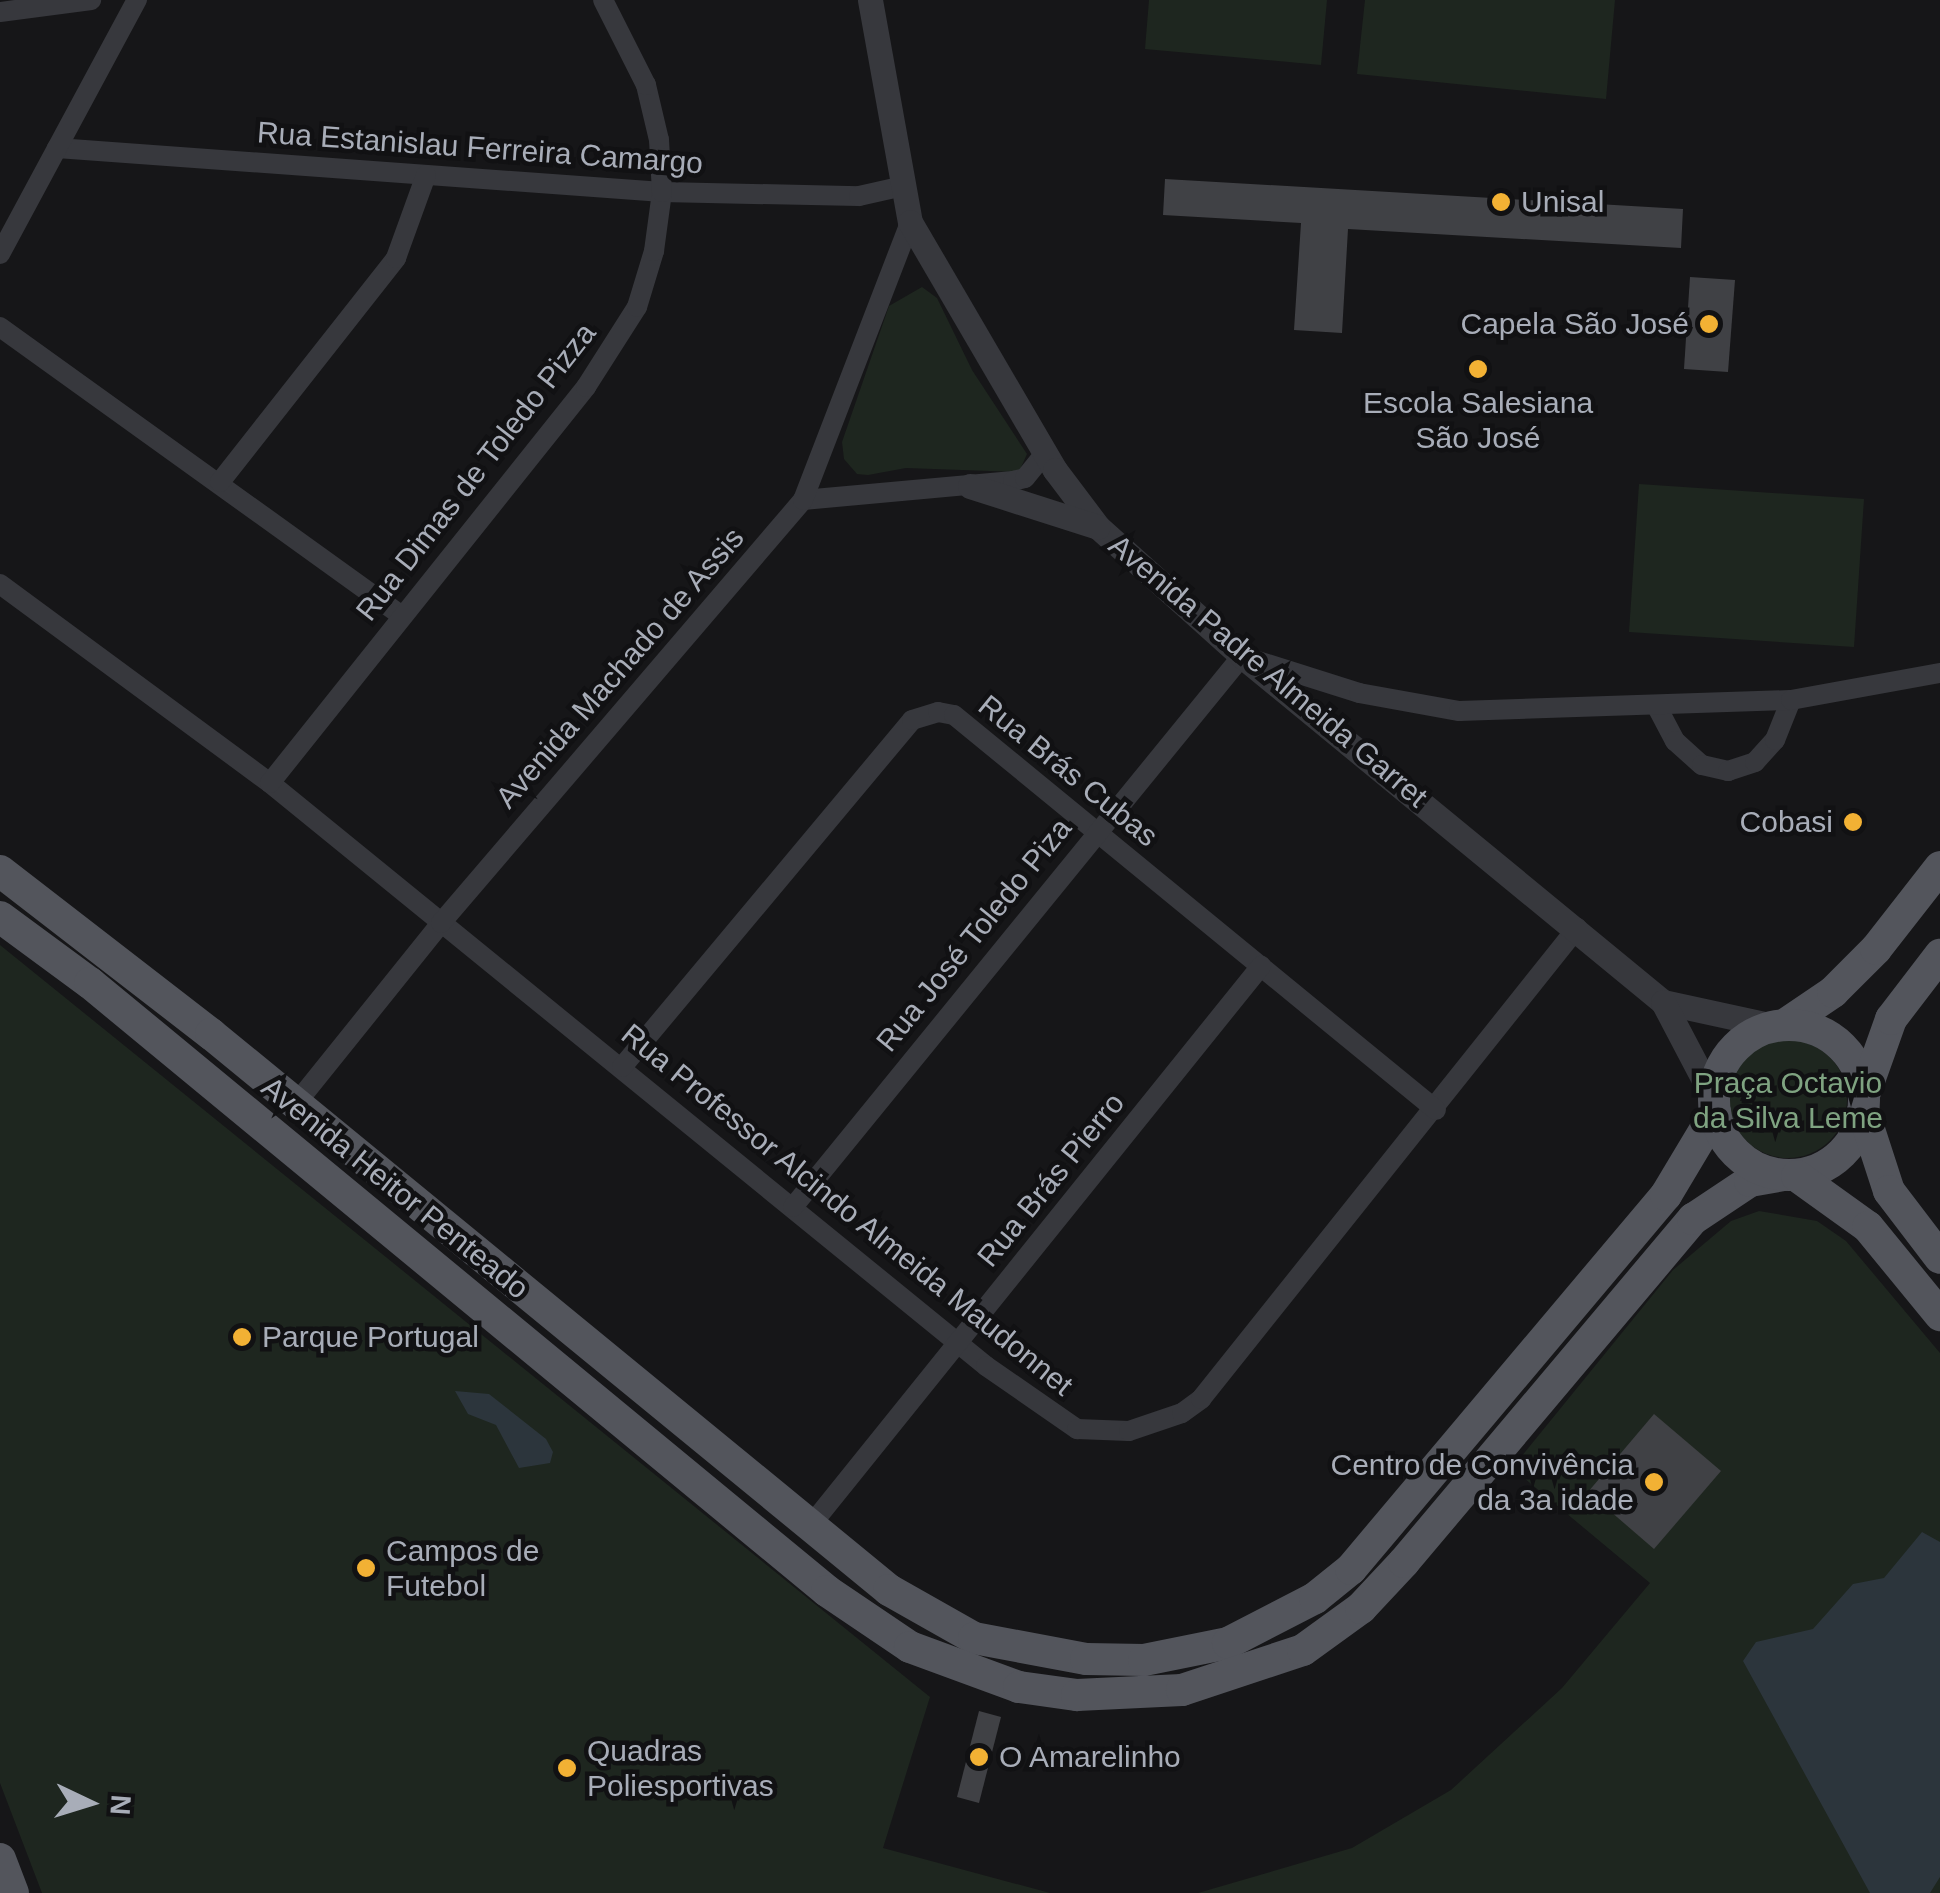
<!DOCTYPE html>
<html>
<head>
<meta charset="utf-8">
<style>
  body { margin:0 }
  #map { position:relative; width:1940px; height:1893px; overflow:hidden; background:#161618; font-family:Helvetica,sans-serif }
  div>[style] { position:absolute }
  .green>* { inset:0; background:#1e261f }
  .round { border-radius:50% }
  .water>* { inset:0; background:#2c353c }
  .building>* { inset:0; background:#404145 }
  .minor>* { height:20px; margin:-10px; padding:0 10px; transform-origin:10px; border-radius:10px; background:#37383d }
  .tertiary>* { height:25px; margin:-12.5px; padding:0 12.5px; transform-origin:12.5px; border-radius:12.5px; background:#37383d }
  .primary>* { height:32px; margin:-16px; padding:0 16px; transform-origin:16px; border-radius:16px; background:#53555c }
  .primary>.ring { margin:-16px; padding:0; box-sizing:content-box; background:none; border:32px solid #53555c; border-radius:50% }
  .dots>* { width:28px; height:28px; translate:-50% -50%; box-sizing:border-box; border:5px solid #111113; border-radius:50% }
  span { translate:-50% -50%; white-space:nowrap; text-align:center; line-height:1.15; -webkit-text-stroke:9px #111113; paint-order:stroke }
  .street-label { font-size:30px; color:#a8adb8 }
  .poi-label { font-size:30px; color:#a8adb8 }
  .left { translate:0 -50%; text-align:left }
  .right { translate:-100% -50%; text-align:right }
  .park-label { font-size:30px; color:#7fa381 }
  .north { position:absolute; left:40px; top:1753px; width:100px; height:100px; -webkit-text-stroke:8px #111113; paint-order:stroke; rotate:94deg; font-size:28px; font-weight:700; line-height:40px; text-align:center; color:#a8adb8 }
  .north::after { content:''; display:block; margin:auto; width:35px; height:45px; background:#a8adb8; clip-path:polygon(50% 0,100% 100%,50% 72%,0 100%) }
</style>
</head>
<body>
<div id="map">
  <div class="green">
    <i style="clip-path:polygon(1149px 0,1327px 0,1321px 65px,1145px 49px)"></i>
    <i style="clip-path:polygon(1365px 0,1615px 0,1606px 99px,1357px 74px)"></i>
    <i style="clip-path:polygon(922px 287px,937px 298px,972px 370px,1027px 454px,1019px 472px,906px 468px,868px 475px,857px 474px,844px 459px,842px 442px,889px 306px)"></i>
    <i style="clip-path:polygon(1639px 484px,1864px 499px,1854px 647px,1629px 632px)"></i>
    <i style="clip-path:polygon(0 945px,930px 1697px,883px 1848px,1050px 1893px,42px 1893px,0 1783px)"></i>
    <i class="round" style="left:1729px;top:1040px;width:118px;height:118px"></i>
    <i style="clip-path:polygon(1759px 1211px,1817px 1221px,1846px 1241px,1940px 1353px,1940px 1893px,1198px 1893px,1352px 1848px,1451px 1790px,1562px 1688px,1650px 1583px,1512px 1468px,1673px 1270px,1731px 1221px)"></i>
  </div>
  <div class="water">
    <i style="clip-path:polygon(455px 1391px,489px 1394px,546px 1439px,553px 1452px,550px 1463px,519px 1468px,496px 1425px,468px 1414px)"></i>
    <i style="clip-path:polygon(1922px 1532px,1940px 1542px,1940px 1877px,1930px 1893px,1870px 1893px,1743px 1661px,1756px 1642px,1813px 1629px,1853px 1584px,1884px 1578px)"></i>
  </div>
  <div class="building">
    <i style="clip-path:polygon(1165px 179px,1683px 209px,1681px 248px,1348px 229px,1342px 333px,1294px 330px,1301px 223px,1163px 215px)"></i>
    <i style="clip-path:polygon(1690px 277px,1735px 280px,1728px 372px,1684px 369px)"></i>
    <i style="clip-path:polygon(1654px 1414px,1721px 1471px,1654px 1549px,1588px 1492px)"></i>
    <i style="clip-path:polygon(979px 1711px,1001px 1717px,979px 1803px,957px 1797px)"></i>
  </div>
  <div class="minor">
    <i style="left:0;top:12px;width:92px;rotate:-7.5deg"></i>
    <i style="left:57px;top:148px;width:607px;rotate:4.16deg"></i>
    <i style="left:662px;top:192px;width:197px;rotate:1.2deg"></i>
    <i style="left:859px;top:196px;width:41px;rotate:-12.7deg"></i>
    <i style="left:0;top:254px;width:289px;rotate:-61.7deg"></i>
    <i style="left:0;top:327px;width:494px;rotate:35.7deg"></i>
    <i style="left:220px;top:482px;width:285px;rotate:-51.8deg"></i>
    <i style="left:396px;top:258px;width:88px;rotate:-70.1deg"></i>
    <i style="left:803px;top:500px;width:211px;rotate:-5.2deg"></i>
    <i style="left:1013px;top:481px;width:12px;rotate:-14deg"></i>
    <i style="left:1025px;top:478px;width:32px;rotate:-51deg"></i>
    <i style="left:0;top:584px;width:335px;rotate:36.4deg"></i>
    <i style="left:270px;top:783px;width:923px;rotate:39.15deg"></i>
    <i style="left:986px;top:1366px;width:111px;rotate:34.7deg"></i>
    <i style="left:1077px;top:1429px;width:52px;rotate:2.2deg"></i>
    <i style="left:1129px;top:1431px;width:56px;rotate:-18.8deg"></i>
    <i style="left:1182px;top:1413px;width:24px;rotate:-36deg"></i>
    <i style="left:1201px;top:1399px;width:603px;rotate:-51.4deg"></i>
    <i style="left:1656px;top:705px;width:41px;rotate:62.2deg"></i>
    <i style="left:1675px;top:741px;width:36px;rotate:42deg"></i>
    <i style="left:1702px;top:765px;width:27px;rotate:13deg"></i>
    <i style="left:1728px;top:771px;width:28px;rotate:-18deg"></i>
    <i style="left:1755px;top:762px;width:30px;rotate:-48deg"></i>
    <i style="left:1775px;top:740px;width:43px;rotate:-68.2deg"></i>
    <i style="left:270px;top:783px;width:507px;rotate:-51.41deg"></i>
    <i style="left:586px;top:387px;width:95px;rotate:-57.5deg"></i>
    <i style="left:637px;top:307px;width:59px;rotate:-73.1deg"></i>
    <i style="left:654px;top:251px;width:60px;rotate:-82.3deg"></i>
    <i style="left:662px;top:192px;width:52px;rotate:-93.3deg"></i>
    <i style="left:659px;top:140px;width:57px;rotate:-103.3deg"></i>
    <i style="left:646px;top:85px;width:95px;rotate:-116.8deg"></i>
    <i style="left:622px;top:1067px;width:452px;rotate:-50.1deg"></i>
    <i style="left:912px;top:720px;width:27px;rotate:-17deg"></i>
    <i style="left:938px;top:712px;width:16px;rotate:11deg"></i>
    <i style="left:954px;top:715px;width:623px;rotate:39.33deg"></i>
    <i style="left:294px;top:1106px;width:235px;rotate:-51.2deg"></i>
    <i style="left:441px;top:923px;width:557px;rotate:-49.44deg"></i>
    <i style="left:803px;top:500px;width:298px;rotate:-68.9deg"></i>
    <i style="left:793px;top:1207px;width:711px;rotate:-50.82deg"></i>
    <i style="left:1242px;top:656px;width:123px;rotate:17.5deg"></i>
    <i style="left:1359px;top:693px;width:102px;rotate:10.2deg"></i>
    <i style="left:1459px;top:711px;width:332px;rotate:-1.9deg"></i>
    <i style="left:1791px;top:700px;width:151px;rotate:-10.3deg"></i>
    <i style="left:811px;top:1525px;width:718px;rotate:-51.17deg"></i>
  </div>
  <div class="tertiary">
    <i style="left:870px;top:0;width:226px;rotate:79.8deg"></i>
    <i style="left:910px;top:222px;width:287px;rotate:59.7deg"></i>
    <i style="left:1055px;top:470px;width:71px;rotate:53deg"></i>
    <i style="left:1098px;top:527px;width:193px;rotate:41.9deg"></i>
    <i style="left:1242px;top:656px;width:545px;rotate:39.42deg"></i>
    <i style="left:1663px;top:1002px;width:113px;rotate:12.3deg"></i>
    <i style="left:970px;top:486px;width:134px;rotate:17.8deg"></i>
    <i style="left:1663px;top:1002px;width:110px;rotate:62.3deg"></i>
  </div>
  <div class="primary">
    <i style="left:0;top:871px;width:267px;rotate:37.7deg"></i>
    <i style="left:211px;top:1034px;width:877px;rotate:39.35deg"></i>
    <i style="left:889px;top:1590px;width:98px;rotate:29.5deg"></i>
    <i style="left:974px;top:1638px;width:114px;rotate:10.6deg"></i>
    <i style="left:1086px;top:1659px;width:58px;rotate:1deg"></i>
    <i style="left:1144px;top:1660px;width:86px;rotate:-11.4deg"></i>
    <i style="left:1228px;top:1643px;width:98px;rotate:-27.3deg"></i>
    <i style="left:1315px;top:1598px;width:46px;rotate:-38.9deg"></i>
    <i style="left:1351px;top:1569px;width:489px;rotate:-49.9deg"></i>
    <i style="left:1666px;top:1195px;width:96px;rotate:-59.1deg"></i>
    <i style="left:0;top:917px;width:112px;rotate:36.3deg"></i>
    <i style="left:90px;top:983px;width:955px;rotate:39.52deg"></i>
    <i style="left:827px;top:1591px;width:100px;rotate:34deg"></i>
    <i style="left:910px;top:1647px;width:116px;rotate:20.2deg"></i>
    <i style="left:1019px;top:1687px;width:59px;rotate:7.9deg"></i>
    <i style="left:1077px;top:1695px;width:105px;rotate:-2.7deg"></i>
    <i style="left:1182px;top:1690px;width:127px;rotate:-18.3deg"></i>
    <i style="left:1303px;top:1650px;width:72px;rotate:-35.9deg"></i>
    <i style="left:1361px;top:1608px;width:63px;rotate:-46.9deg"></i>
    <i style="left:1404px;top:1562px;width:449px;rotate:-49.9deg"></i>
    <i style="left:1693px;top:1219px;width:69px;rotate:-33.7deg"></i>
    <i style="left:1750px;top:1181px;width:34px;rotate:-10deg"></i>
    <i style="left:1786px;top:1024px;width:57px;rotate:-34.2deg"></i>
    <i style="left:1833px;top:992px;width:61px;rotate:-45deg"></i>
    <i style="left:1876px;top:949px;width:104px;rotate:-52deg"></i>
    <i class="ring" style="left:1714px;top:1025px;width:118px;height:118px"></i>
    <i style="left:1864px;top:1095px;width:81px;rotate:-70.4deg"></i>
    <i style="left:1891px;top:1019px;width:81px;rotate:-52.6deg"></i>
    <i style="left:1863px;top:1111px;width:84px;rotate:72deg"></i>
    <i style="left:1889px;top:1191px;width:84px;rotate:52.7deg"></i>
    <i style="left:1797px;top:1176px;width:87px;rotate:35.7deg"></i>
    <i style="left:1868px;top:1227px;width:114px;rotate:50.7deg"></i>
    <i style="left:0;top:1859px;width:36px;rotate:69deg"></i>
  </div>
  <div class="dots">
    <i style="left:1501px;top:202px;background:#f2b134"></i>
    <i style="left:1709px;top:324px;background:#f2b134"></i>
    <i style="left:1478px;top:369px;background:#f2b134"></i>
    <i style="left:1853px;top:822px;background:#f2b134"></i>
    <i style="left:242px;top:1337px;background:#f2b134"></i>
    <i style="left:1654px;top:1482px;background:#f2b134"></i>
    <i style="left:366px;top:1568px;background:#f2b134"></i>
    <i style="left:979px;top:1757px;background:#f2b134"></i>
    <i style="left:567px;top:1768px;background:#f2b134"></i>
  </div>
  <div class="street-label">
    <span style="left:480px;top:148px;rotate:4deg">Rua Estanislau Ferreira Camargo</span>
    <span style="left:476px;top:472px;rotate:-52deg">Rua Dimas de Toledo Pizza</span>
    <span style="left:620px;top:668px;rotate:-49deg">Avenida Machado de Assis</span>
    <span style="left:1268px;top:671px;rotate:40deg">Avenida Padre Almeida Garret</span>
    <span style="left:1068px;top:771px;rotate:39deg">Rua Brás Cubas</span>
    <span style="left:974px;top:935px;rotate:-51deg">Rua José Toledo Piza</span>
    <span style="left:1051px;top:1180px;rotate:-51deg">Rua Brás Pierro</span>
    <span style="left:395px;top:1188px;rotate:39deg">Avenida Heitor Penteado</span>
    <span style="left:847px;top:1210px;rotate:39deg">Rua Professor Alcindo Almeida Maudonnet</span>
  </div>
  <div class="poi-label">
    <span class="left" style="left:1521px;top:202px">Unisal</span>
    <span class="right" style="left:1689px;top:324px">Capela São José</span>
    <span style="left:1478px;top:420px">Escola Salesiana<br>São José</span>
    <span class="right" style="left:1833px;top:822px">Cobasi</span>
    <span class="left" style="left:262px;top:1337px">Parque Portugal</span>
    <span class="right" style="left:1634px;top:1482px">Centro de Convivência<br>da 3a idade</span>
    <span class="left" style="left:386px;top:1568px">Campos de<br>Futebol</span>
    <span class="left" style="left:587px;top:1768px">Quadras<br>Poliesportivas</span>
    <span class="left" style="left:999px;top:1757px">O Amarelinho</span>
  </div>
  <div class="park-label">
    <span style="left:1788px;top:1100px">Praça Octavio<br>da Silva Leme</span>
  </div>
  <div class="north">N</div>
</div>
</body>
</html>
